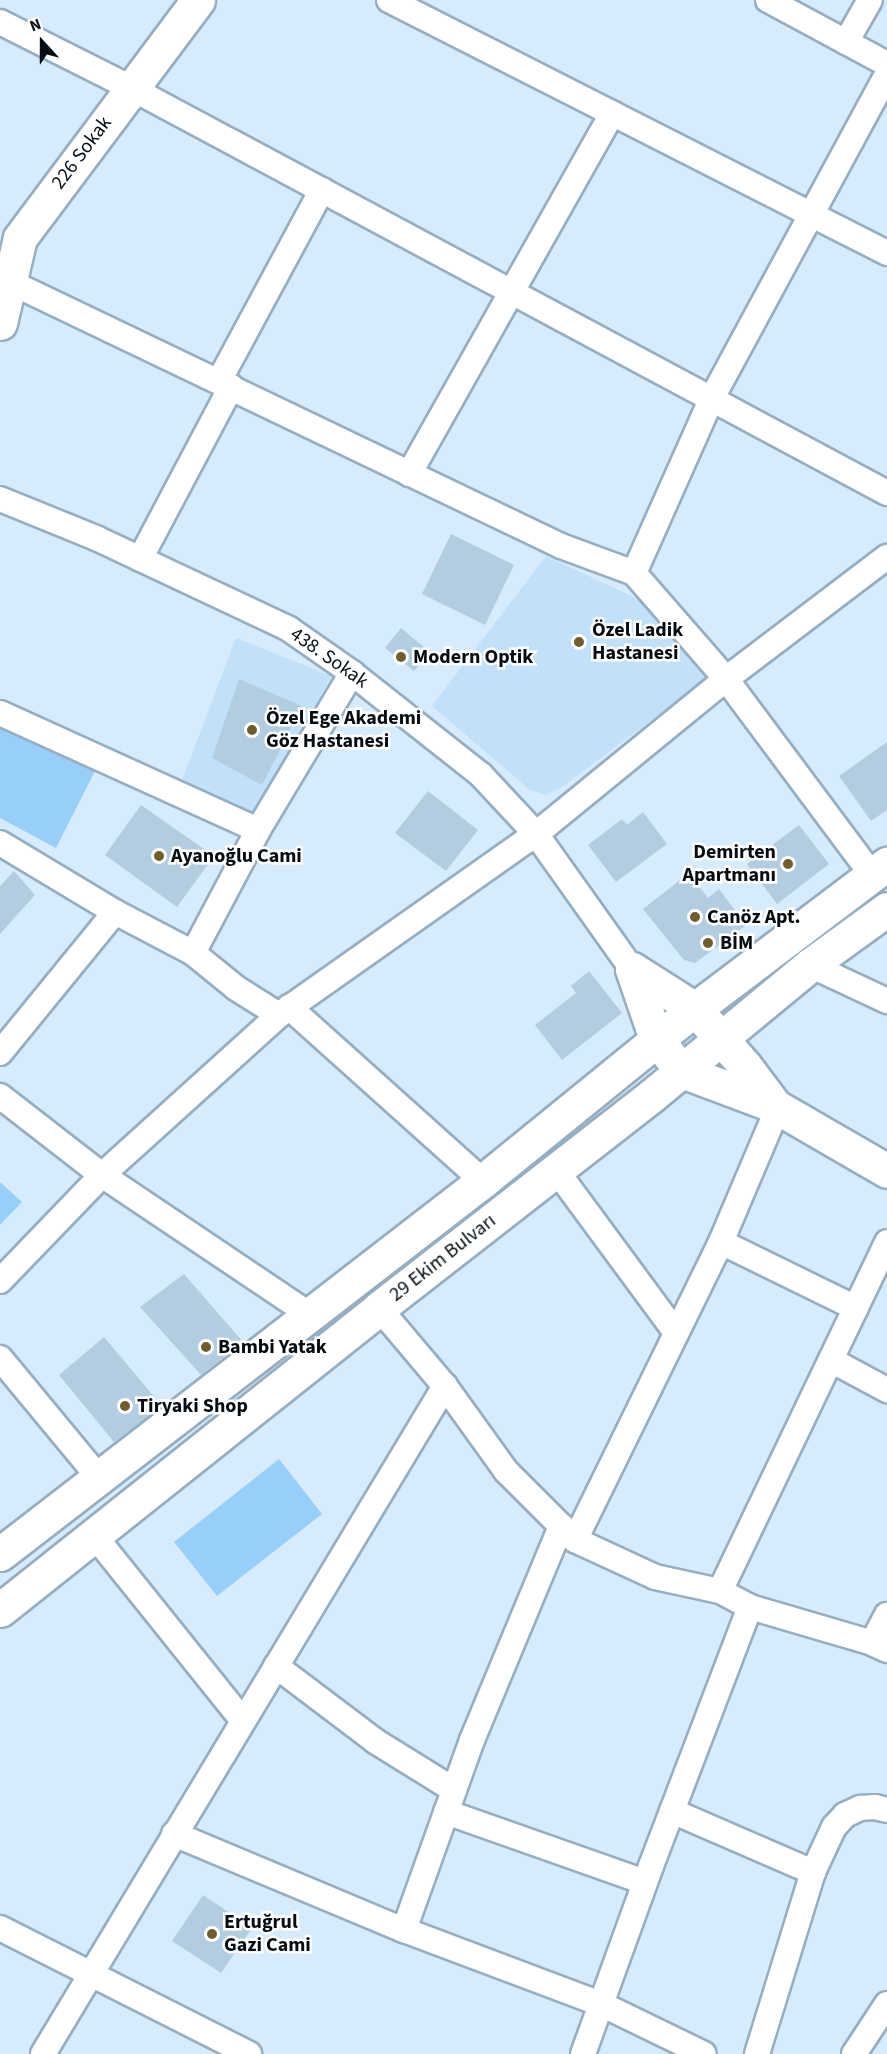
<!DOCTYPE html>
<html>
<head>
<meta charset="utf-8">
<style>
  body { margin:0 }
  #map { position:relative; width:887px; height:2054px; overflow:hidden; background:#d6ebfb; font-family:"Source Sans 3",sans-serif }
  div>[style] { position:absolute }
  .built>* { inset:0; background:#c0e1f9 }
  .green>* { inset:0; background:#97cff8 }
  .building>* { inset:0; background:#b3cde0 }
  .roads { filter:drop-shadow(2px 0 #95aec1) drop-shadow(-2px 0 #95aec1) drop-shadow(0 2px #95aec1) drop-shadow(0 -2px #95aec1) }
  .street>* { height:24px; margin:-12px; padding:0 12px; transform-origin:12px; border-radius:12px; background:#fff }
  .secondary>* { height:33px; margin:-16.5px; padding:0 16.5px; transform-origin:16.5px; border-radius:16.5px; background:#fff }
  .primary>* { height:33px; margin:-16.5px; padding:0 16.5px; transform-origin:16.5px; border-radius:16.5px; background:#fff }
  .dots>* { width:16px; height:16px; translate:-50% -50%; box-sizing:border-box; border:3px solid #fff; border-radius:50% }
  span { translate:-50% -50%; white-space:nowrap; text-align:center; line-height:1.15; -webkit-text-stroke:5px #fff; paint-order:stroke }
  .street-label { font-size:20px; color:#050d13 }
  .poi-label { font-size:20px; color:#050d13; font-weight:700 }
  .left { translate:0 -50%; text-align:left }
  .right { translate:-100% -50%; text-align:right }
  .north { position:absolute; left:12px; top:12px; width:60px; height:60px; -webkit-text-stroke:4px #fff; paint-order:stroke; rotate:339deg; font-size:16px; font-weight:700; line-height:24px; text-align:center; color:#050d13 }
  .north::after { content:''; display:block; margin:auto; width:21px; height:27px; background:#050d13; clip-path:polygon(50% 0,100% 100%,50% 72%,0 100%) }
</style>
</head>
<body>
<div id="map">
  <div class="built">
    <i style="clip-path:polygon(546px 556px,648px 604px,706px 679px,562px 787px,546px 795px,530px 790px,432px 706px)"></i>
    <i style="clip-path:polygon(236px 638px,331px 676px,255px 818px,181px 783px)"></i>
  </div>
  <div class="green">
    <i style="clip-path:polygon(0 729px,96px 769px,56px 848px,0 818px)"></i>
    <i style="clip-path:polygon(0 1182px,22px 1202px,0 1225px)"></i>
    <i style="clip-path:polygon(279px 1459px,322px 1514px,217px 1596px,174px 1542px)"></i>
  </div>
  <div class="building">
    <i style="clip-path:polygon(451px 534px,514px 565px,485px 625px,422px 594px)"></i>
    <i style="clip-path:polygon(401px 628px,430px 652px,414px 671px,385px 648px)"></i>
    <i style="clip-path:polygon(239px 679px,302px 706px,262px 785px,212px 758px)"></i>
    <i style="clip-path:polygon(887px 742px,887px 810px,871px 821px,839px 776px)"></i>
    <i style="clip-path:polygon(428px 791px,478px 830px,446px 871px,395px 833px)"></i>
    <i style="clip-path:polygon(141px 805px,214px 856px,177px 907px,105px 855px)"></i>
    <i style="clip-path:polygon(643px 812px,667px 844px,616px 882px,588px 845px,622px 819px,627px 825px)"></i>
    <i style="clip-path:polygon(799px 825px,829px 864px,777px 904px,747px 864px)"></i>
    <i style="clip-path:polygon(14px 871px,35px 895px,0 934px,0 886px)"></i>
    <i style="clip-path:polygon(689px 873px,708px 898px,719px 889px,746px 925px,695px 963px,684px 960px,643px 909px)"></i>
    <i style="clip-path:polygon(589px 971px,622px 1013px,562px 1060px,535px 1025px,576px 993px,571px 986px)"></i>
    <i style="clip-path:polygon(184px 1274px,243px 1342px,201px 1375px,140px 1307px)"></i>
    <i style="clip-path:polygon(104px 1337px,162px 1406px,114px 1442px,59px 1375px)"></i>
    <i style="clip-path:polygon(203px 1895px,252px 1928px,221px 1973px,172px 1941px)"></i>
  </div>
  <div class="roads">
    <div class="street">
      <i style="left:389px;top:0;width:559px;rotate:26.93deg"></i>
      <i style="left:768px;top:0;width:135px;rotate:28.3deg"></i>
      <i style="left:0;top:22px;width:147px;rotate:26.7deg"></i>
      <i style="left:131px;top:88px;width:858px;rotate:28.18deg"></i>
      <i style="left:846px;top:42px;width:48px;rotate:-60.3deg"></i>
      <i style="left:10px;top:282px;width:611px;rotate:25.6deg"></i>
      <i style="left:561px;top:546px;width:78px;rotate:20.3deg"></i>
      <i style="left:634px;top:573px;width:140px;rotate:49deg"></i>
      <i style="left:726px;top:679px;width:244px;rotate:53.3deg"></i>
      <i style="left:219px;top:381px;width:217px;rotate:-61.7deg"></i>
      <i style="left:409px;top:474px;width:414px;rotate:-60.6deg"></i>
      <i style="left:0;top:499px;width:104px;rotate:22.1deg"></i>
      <i style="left:96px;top:538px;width:213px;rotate:25.2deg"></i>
      <i style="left:289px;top:629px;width:77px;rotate:34.9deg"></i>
      <i style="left:352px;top:673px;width:164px;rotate:38.3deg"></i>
      <i style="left:481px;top:775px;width:81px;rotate:47deg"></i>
      <i style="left:536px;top:834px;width:166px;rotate:54.6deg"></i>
      <i style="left:140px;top:559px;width:195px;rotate:-62.1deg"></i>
      <i style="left:634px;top:573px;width:192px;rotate:-66deg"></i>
      <i style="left:712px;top:398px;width:367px;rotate:-61.6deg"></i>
      <i style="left:0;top:713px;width:283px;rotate:24.4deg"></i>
      <i style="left:0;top:843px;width:134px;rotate:31deg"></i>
      <i style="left:115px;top:912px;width:88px;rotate:27.7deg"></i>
      <i style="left:193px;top:953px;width:55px;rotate:39.1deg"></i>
      <i style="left:236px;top:988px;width:51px;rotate:32.1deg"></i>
      <i style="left:193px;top:953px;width:139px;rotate:-62.1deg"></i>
      <i style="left:258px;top:830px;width:183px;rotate:-59.1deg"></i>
      <i style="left:810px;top:965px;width:85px;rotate:25.1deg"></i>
      <i style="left:289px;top:1007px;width:261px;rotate:41.9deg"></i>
      <i style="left:0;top:1053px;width:182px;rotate:-50.8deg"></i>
      <i style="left:0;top:1096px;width:129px;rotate:37.8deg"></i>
      <i style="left:102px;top:1175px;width:253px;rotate:33.9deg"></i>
      <i style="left:556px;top:1170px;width:202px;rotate:53.6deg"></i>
      <i style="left:721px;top:1242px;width:150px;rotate:26.1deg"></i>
      <i style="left:0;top:1281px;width:147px;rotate:-46.1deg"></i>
      <i style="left:102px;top:1175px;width:239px;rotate:-42.1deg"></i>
      <i style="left:279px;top:1015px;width:314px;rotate:-35.2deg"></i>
      <i style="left:536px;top:834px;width:245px;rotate:-39.2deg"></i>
      <i style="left:726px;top:679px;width:202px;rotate:-37.2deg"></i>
      <i style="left:379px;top:1308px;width:102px;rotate:49.8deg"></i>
      <i style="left:445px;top:1386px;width:105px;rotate:54.3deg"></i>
      <i style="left:506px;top:1471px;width:98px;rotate:45deg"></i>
      <i style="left:575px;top:1540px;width:88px;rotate:24.8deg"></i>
      <i style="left:655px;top:1577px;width:66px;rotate:12.2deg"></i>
      <i style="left:720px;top:1591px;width:34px;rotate:28deg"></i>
      <i style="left:750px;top:1607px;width:127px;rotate:16.4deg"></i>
      <i style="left:872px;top:1643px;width:17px;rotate:25deg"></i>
      <i style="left:0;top:1358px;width:157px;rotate:50.4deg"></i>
      <i style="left:831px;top:1360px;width:64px;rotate:28.2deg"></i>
      <i style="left:94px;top:1535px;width:238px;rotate:51.3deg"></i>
      <i style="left:575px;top:1540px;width:332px;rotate:-63.9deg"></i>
      <i style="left:721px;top:1242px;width:146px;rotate:-67deg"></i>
      <i style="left:720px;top:1591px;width:387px;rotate:-64.4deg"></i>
      <i style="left:872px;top:1643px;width:32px;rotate:-62deg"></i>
      <i style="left:276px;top:1666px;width:124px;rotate:37.1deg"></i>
      <i style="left:375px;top:1741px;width:93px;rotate:31.8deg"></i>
      <i style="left:672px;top:1811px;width:154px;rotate:23.4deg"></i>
      <i style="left:446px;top:1812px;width:211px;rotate:19.4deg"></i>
      <i style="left:174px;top:1834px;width:249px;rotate:22.7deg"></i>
      <i style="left:404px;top:1930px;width:210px;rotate:20.6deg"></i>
      <i style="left:601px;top:2004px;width:114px;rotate:25.9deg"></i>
      <i style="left:0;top:1928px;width:279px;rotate:26.8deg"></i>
      <i style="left:404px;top:1930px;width:202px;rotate:-70.3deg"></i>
      <i style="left:472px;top:1740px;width:232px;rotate:-67.4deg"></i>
      <i style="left:43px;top:2054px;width:780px;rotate:-58.96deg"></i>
      <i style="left:583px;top:2054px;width:200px;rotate:-70.1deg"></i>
      <i style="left:651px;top:1866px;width:277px;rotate:-69.1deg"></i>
      <i style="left:757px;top:2054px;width:190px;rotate:-72.9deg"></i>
      <i style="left:813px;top:1872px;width:50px;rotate:-65deg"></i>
      <i style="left:834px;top:1827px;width:16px;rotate:-47deg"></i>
      <i style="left:845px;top:1815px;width:17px;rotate:-25deg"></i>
      <i style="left:860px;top:1808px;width:15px;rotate:-4deg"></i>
      <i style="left:875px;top:1807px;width:12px;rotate:14deg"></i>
      <i style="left:854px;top:2054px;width:60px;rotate:-56.6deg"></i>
    </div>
    <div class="secondary">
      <i style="left:0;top:323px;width:87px;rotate:-76.8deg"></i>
      <i style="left:20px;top:238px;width:297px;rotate:-53.2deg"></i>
      <i style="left:632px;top:969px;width:74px;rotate:71.1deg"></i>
      <i style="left:656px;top:1039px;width:41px;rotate:50.9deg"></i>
      <i style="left:682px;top:1071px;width:99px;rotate:20.6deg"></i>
      <i style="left:775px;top:1106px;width:129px;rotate:30.1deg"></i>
      <i style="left:632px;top:969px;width:75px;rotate:32.4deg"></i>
      <i style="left:695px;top:1009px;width:76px;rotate:48.7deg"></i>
      <i style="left:745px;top:1066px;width:50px;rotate:53.1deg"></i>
    </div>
    <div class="primary">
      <i style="left:0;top:1554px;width:610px;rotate:-37.68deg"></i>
      <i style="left:483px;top:1181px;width:273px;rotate:-39.1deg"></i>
      <i style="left:695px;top:1009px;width:241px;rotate:-37.1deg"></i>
      <i style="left:0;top:1610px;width:485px;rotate:-38.5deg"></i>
      <i style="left:379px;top:1308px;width:343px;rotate:-37.9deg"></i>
      <i style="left:650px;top:1097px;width:207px;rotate:-39.5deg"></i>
      <i style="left:810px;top:965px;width:95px;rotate:-36deg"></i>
    </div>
  </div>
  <div class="dots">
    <i style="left:579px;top:642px;background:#6f5e2c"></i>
    <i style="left:401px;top:657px;background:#6f5e2c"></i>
    <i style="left:252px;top:730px;background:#6f5e2c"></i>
    <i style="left:159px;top:856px;background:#6f5e2c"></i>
    <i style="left:788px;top:864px;background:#6f5e2c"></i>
    <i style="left:695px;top:917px;background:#6f5e2c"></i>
    <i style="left:708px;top:943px;background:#6f5e2c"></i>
    <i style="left:206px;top:1347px;background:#6f5e2c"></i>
    <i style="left:125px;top:1406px;background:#6f5e2c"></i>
    <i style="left:212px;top:1934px;background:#6f5e2c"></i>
  </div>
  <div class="street-label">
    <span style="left:82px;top:153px;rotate:-53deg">226 Sokak</span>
    <span style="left:329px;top:658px;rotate:35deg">438. Sokak</span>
    <span style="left:443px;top:1258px;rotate:-38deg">29 Ekim Bulvarı</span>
  </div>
  <div class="poi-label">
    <span class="left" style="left:592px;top:642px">Özel Ladik<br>Hastanesi</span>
    <span class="left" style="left:413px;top:657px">Modern Optik</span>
    <span class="left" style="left:266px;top:730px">Özel Ege Akademi<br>Göz Hastanesi</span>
    <span class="right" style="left:776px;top:864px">Demirten<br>Apartmanı</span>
    <span class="left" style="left:171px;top:856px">Ayanoğlu Cami</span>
    <span class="left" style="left:707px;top:917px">Canöz Apt.</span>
    <span class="left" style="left:720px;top:943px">BİM</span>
    <span class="left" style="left:218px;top:1347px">Bambi Yatak</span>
    <span class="left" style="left:137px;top:1406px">Tiryaki Shop</span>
    <span class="left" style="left:224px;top:1934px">Ertuğrul<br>Gazi Cami</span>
  </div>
  <div class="north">N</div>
</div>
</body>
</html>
